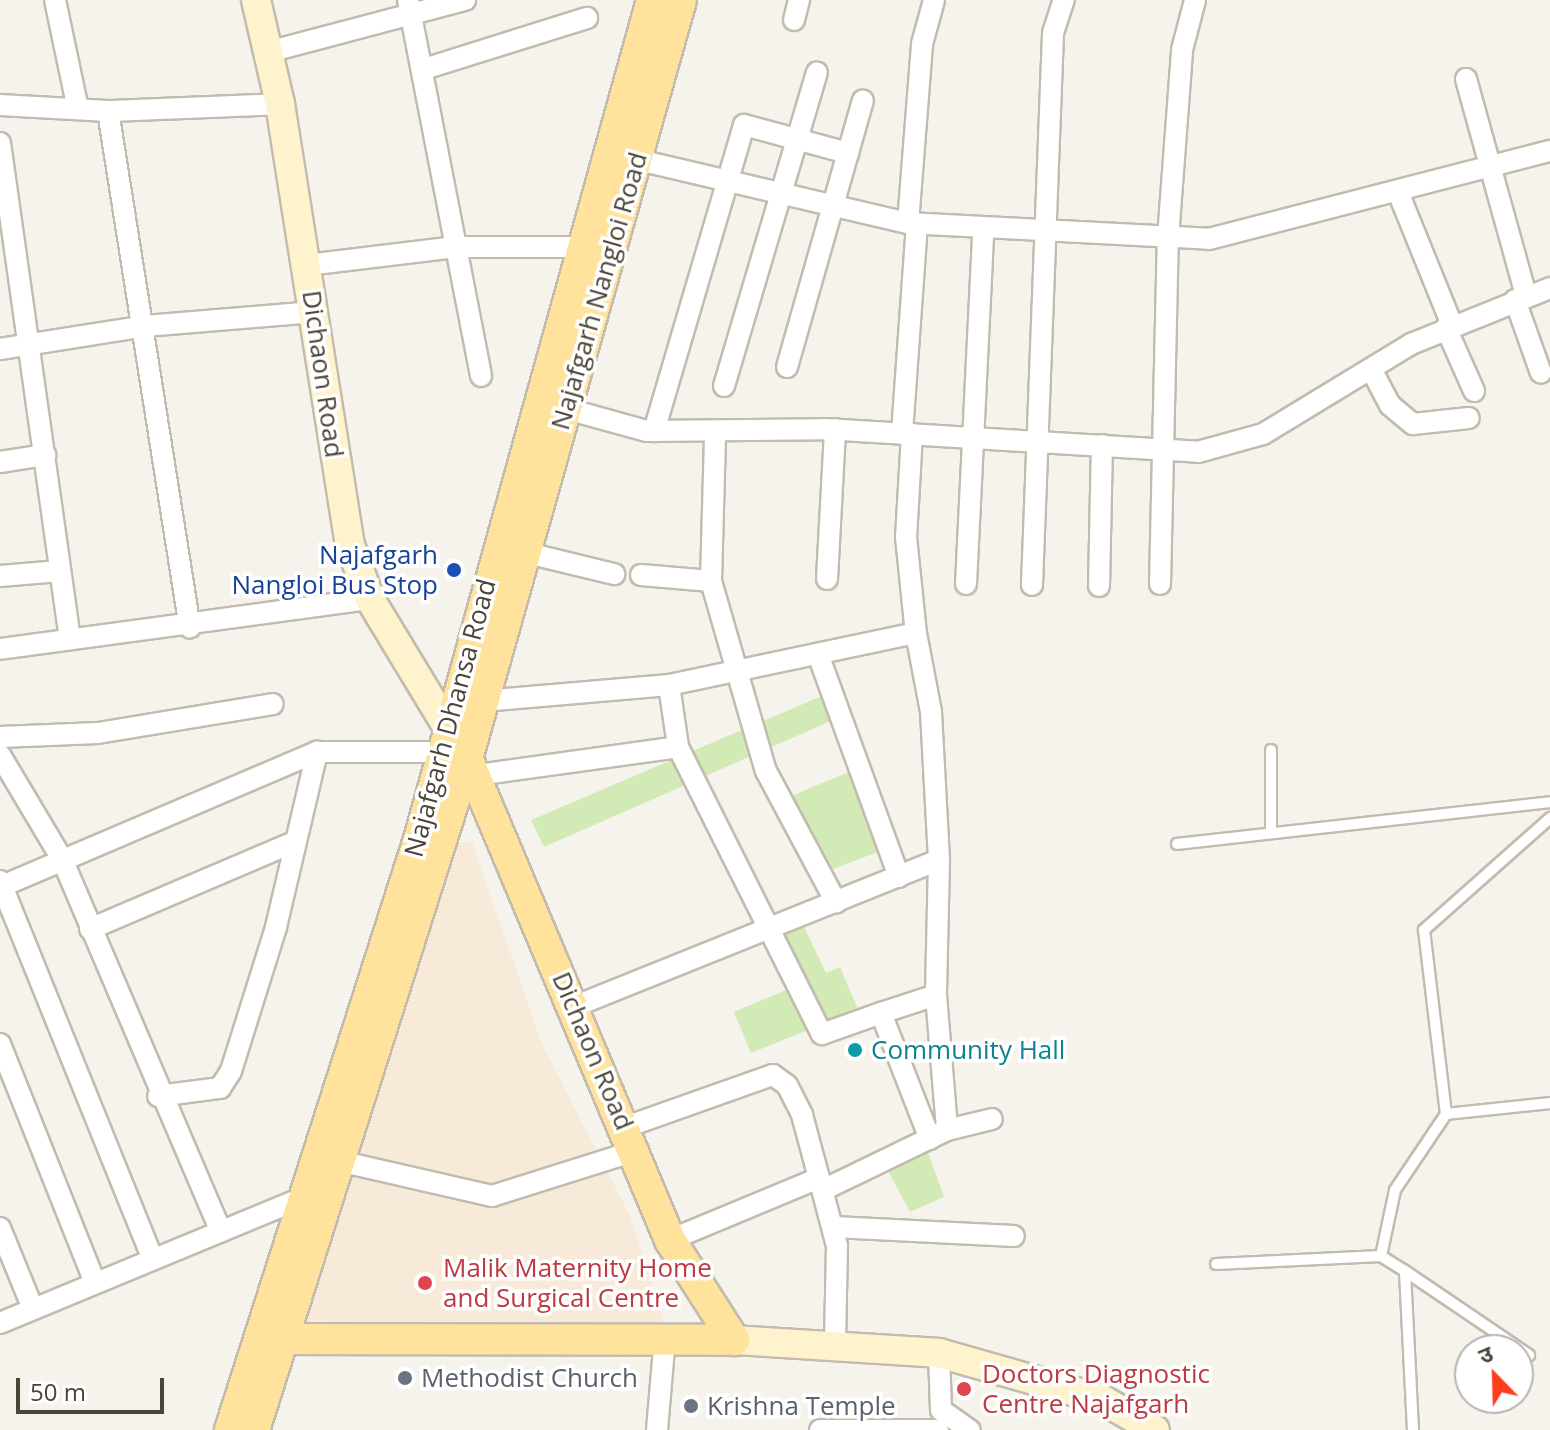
<!DOCTYPE html>
<html>
<head>
<meta charset="utf-8">
<style>
  body { margin:0 }
  #map { position:relative; width:1550px; height:1430px; overflow:hidden; background:#f6f3ec; font-family:"Open Sans","Noto Sans Devanagari",sans-serif }
  div>[style] { position:absolute }
  .commercial>* { inset:0; background:#f7ead8 }
  .green>* { inset:0; background:#d2eab5 }
  .roads { filter:drop-shadow(2px 0 #c2bbae) drop-shadow(-2px 0 #c2bbae) drop-shadow(0 2px #c2bbae) drop-shadow(0 -2px #c2bbae) }
  .lane>* { height:10px; margin:-5px; padding:0 5px; transform-origin:5px; border-radius:5px; background:#fff }
  .street>* { height:20px; margin:-10px; padding:0 10px; transform-origin:10px; border-radius:10px; background:#fff }
  .secondary>* { height:28px; margin:-14px; padding:0 14px; transform-origin:14px; border-radius:14px; background:#fff3cd }
  .primary>* { height:30px; margin:-15px; padding:0 15px; transform-origin:15px; border-radius:15px; background:#ffe39c }
  .dots>* { width:22px; height:22px; translate:-50% -50%; box-sizing:border-box; border:4px solid #fff; border-radius:50% }
  span { translate:-50% -50%; white-space:nowrap; text-align:center; line-height:1.15; -webkit-text-stroke:7px #fff; paint-order:stroke }
  .street-label { font-size:26px; color:#4b4439 }
  .transit-label { font-size:26px; color:#164399 }
  .right { translate:-100% -50%; text-align:right }
  .culture-label { font-size:26px; color:#0d838f }
  .left { translate:0 -50%; text-align:left }
  .health-label { font-size:26px; color:#be3a42 }
  .worship-label { font-size:26px; color:#5b616d }
  .north { position:absolute; left:1454px; top:1334px; width:80px; height:80px; box-sizing:border-box; background:#fff; border:2px solid #b7b4b0; border-radius:50%; rotate:337deg; font-size:22px; font-weight:700; line-height:32px; text-align:center; color:#4b4439 }
  .north::after { content:''; display:block; margin:auto; width:28px; height:36px; background:#fc3f1d; clip-path:polygon(50% 0,100% 100%,50% 72%,0 100%) }
  .scale { position:absolute; left:16px; top:1378px; width:148px; height:36px; box-sizing:border-box; border:4px solid #4b4439; border-top:0; padding-left:10px; font-size:24px; line-height:28px; white-space:nowrap; color:#4b4439; -webkit-text-stroke:6px #fff; paint-order:stroke }
</style>
</head>
<body>
<div id="map">
  <div class="commercial">
    <i style="clip-path:polygon(472px 842px,542px 1044px,630px 1216px,667px 1329px,297px 1326px,456px 843px)"></i>
  </div>
  <div class="green">
    <i style="clip-path:polygon(824px 695px,833px 720px,544px 847px,531px 820px)"></i>
    <i style="clip-path:polygon(851px 771px,880px 851px,820px 874px,784px 799px)"></i>
    <i style="clip-path:polygon(799px 916px,826px 973px,840px 967px,860px 1014px,826px 1025px,776px 928px)"></i>
    <i style="clip-path:polygon(791px 988px,808px 1030px,751px 1053px,734px 1012px)"></i>
    <i style="clip-path:polygon(926px 1147px,944px 1197px,910px 1212px,886px 1167px)"></i>
  </div>
  <div class="roads">
    <div class="lane">
      <i style="left:1271px;top:750px;width:83px;rotate:90deg"></i>
      <i style="left:1177px;top:844px;width:375px;rotate:-6.4deg"></i>
      <i style="left:1446px;top:1114px;width:105px;rotate:-6deg"></i>
      <i style="left:1216px;top:1264px;width:165px;rotate:-2.8deg"></i>
      <i style="left:1405px;top:1271px;width:150px;rotate:34.1deg"></i>
      <i style="left:1413px;top:1430px;width:159px;rotate:-92.9deg"></i>
      <i style="left:1405px;top:1271px;width:28px;rotate:-148deg"></i>
      <i style="left:1381px;top:1256px;width:67px;rotate:-78deg"></i>
      <i style="left:1395px;top:1190px;width:92px;rotate:-56.1deg"></i>
      <i style="left:1446px;top:1114px;width:185px;rotate:-96.8deg"></i>
      <i style="left:1424px;top:930px;width:169px;rotate:-41.6deg"></i>
    </div>
    <div class="street">
      <i style="left:55px;top:0;width:111px;rotate:78.1deg"></i>
      <i style="left:408px;top:0;width:383px;rotate:79deg"></i>
      <i style="left:794px;top:20px;width:21px;rotate:-76deg"></i>
      <i style="left:268px;top:52px;width:204px;rotate:-14.8deg"></i>
      <i style="left:424px;top:69px;width:171px;rotate:-17.4deg"></i>
      <i style="left:1466px;top:79px;width:225px;rotate:74.5deg"></i>
      <i style="left:0;top:105px;width:108px;rotate:3.2deg"></i>
      <i style="left:108px;top:111px;width:172px;rotate:-2.3deg"></i>
      <i style="left:108px;top:111px;width:523px;rotate:80.99deg"></i>
      <i style="left:0;top:143px;width:501px;rotate:81.97deg"></i>
      <i style="left:626px;top:157px;width:290px;rotate:13.2deg"></i>
      <i style="left:908px;top:223px;width:301px;rotate:3deg"></i>
      <i style="left:1209px;top:239px;width:352px;rotate:-14.5deg"></i>
      <i style="left:1398px;top:192px;width:144px;rotate:67.9deg"></i>
      <i style="left:908px;top:223px;width:180px;rotate:-85.5deg"></i>
      <i style="left:922px;top:44px;width:46px;rotate:-74.7deg"></i>
      <i style="left:307px;top:265px;width:150px;rotate:-6.9deg"></i>
      <i style="left:456px;top:247px;width:125px"></i>
      <i style="left:1515px;top:300px;width:77px;rotate:70.4deg"></i>
      <i style="left:1446px;top:328px;width:69px;rotate:66deg"></i>
      <i style="left:0;top:349px;width:147px;rotate:-9deg"></i>
      <i style="left:145px;top:326px;width:170px;rotate:-4.7deg"></i>
      <i style="left:787px;top:367px;width:277px;rotate:-74.1deg"></i>
      <i style="left:1371px;top:369px;width:41px;rotate:62.2deg"></i>
      <i style="left:1390px;top:405px;width:30px;rotate:40deg"></i>
      <i style="left:1413px;top:424px;width:56px;rotate:-6.1deg"></i>
      <i style="left:724px;top:386px;width:327px;rotate:-73.5deg"></i>
      <i style="left:567px;top:409px;width:83px;rotate:15.4deg"></i>
      <i style="left:647px;top:431px;width:178px;rotate:-0.6deg"></i>
      <i style="left:825px;top:429px;width:374px;rotate:3.5deg"></i>
      <i style="left:1198px;top:452px;width:67px;rotate:-15.5deg"></i>
      <i style="left:1263px;top:434px;width:173px;rotate:-31.3deg"></i>
      <i style="left:1411px;top:344px;width:150px;rotate:-21.9deg"></i>
      <i style="left:654px;top:431px;width:319px;rotate:-73.6deg"></i>
      <i style="left:744px;top:125px;width:108px;rotate:15.1deg"></i>
      <i style="left:902px;top:433px;width:210px;rotate:-85.9deg"></i>
      <i style="left:912px;top:434px;width:103px;rotate:93.3deg"></i>
      <i style="left:906px;top:537px;width:97px;rotate:84.1deg"></i>
      <i style="left:0;top:462px;width:46px;rotate:-8.8deg"></i>
      <i style="left:523px;top:552px;width:94px;rotate:13.6deg"></i>
      <i style="left:641px;top:575px;width:70px;rotate:4.9deg"></i>
      <i style="left:711px;top:581px;width:198px;rotate:73.9deg"></i>
      <i style="left:766px;top:771px;width:149px;rotate:61.9deg"></i>
      <i style="left:0;top:576px;width:60px;rotate:-4.8deg"></i>
      <i style="left:827px;top:579px;width:150px;rotate:-86.9deg"></i>
      <i style="left:711px;top:581px;width:147px;rotate:-88.4deg"></i>
      <i style="left:966px;top:584px;width:353px;rotate:-87.2deg"></i>
      <i style="left:1160px;top:584px;width:346px;rotate:-88.7deg"></i>
      <i style="left:1168px;top:238px;width:189px;rotate:-85.7deg"></i>
      <i style="left:1182px;top:50px;width:52px;rotate:-75.4deg"></i>
      <i style="left:1032px;top:585px;width:552px;rotate:-87.82deg"></i>
      <i style="left:1053px;top:33px;width:35px;rotate:-72deg"></i>
      <i style="left:1099px;top:586px;width:141px;rotate:-88.8deg"></i>
      <i style="left:0;top:649px;width:373px;rotate:-7.7deg"></i>
      <i style="left:819px;top:657px;width:234px;rotate:70deg"></i>
      <i style="left:669px;top:685px;width:63px;rotate:81.7deg"></i>
      <i style="left:678px;top:747px;width:321px;rotate:63.4deg"></i>
      <i style="left:822px;top:1034px;width:63px;rotate:-19.6deg"></i>
      <i style="left:483px;top:701px;width:187px;rotate:-4.9deg"></i>
      <i style="left:669px;top:685px;width:252px;rotate:-11.9deg"></i>
      <i style="left:916px;top:633px;width:80px;rotate:79.2deg"></i>
      <i style="left:931px;top:712px;width:148px;rotate:86.9deg"></i>
      <i style="left:939px;top:860px;width:135px;rotate:91.3deg"></i>
      <i style="left:936px;top:995px;width:135px;rotate:85.3deg"></i>
      <i style="left:0;top:737px;width:98px;rotate:-2.3deg"></i>
      <i style="left:98px;top:733px;width:177px;rotate:-9.4deg"></i>
      <i style="left:0;top:755px;width:121px;rotate:59.2deg"></i>
      <i style="left:62px;top:859px;width:405px;rotate:66.9deg"></i>
      <i style="left:477px;top:775px;width:203px;rotate:-7.9deg"></i>
      <i style="left:0;top:881px;width:408px;rotate:68deg"></i>
      <i style="left:0;top:887px;width:345px;rotate:-23.1deg"></i>
      <i style="left:317px;top:752px;width:124px"></i>
      <i style="left:90px;top:929px;width:224px;rotate:-23.1deg"></i>
      <i style="left:573px;top:1007px;width:394px;rotate:-21.9deg"></i>
      <i style="left:0;top:1044px;width:257px;rotate:68.3deg"></i>
      <i style="left:158px;top:1096px;width:63px;rotate:-7.4deg"></i>
      <i style="left:220px;top:1088px;width:20px;rotate:-57deg"></i>
      <i style="left:231px;top:1071px;width:151px;rotate:-72.6deg"></i>
      <i style="left:276px;top:927px;width:180px;rotate:-76.8deg"></i>
      <i style="left:623px;top:1128px;width:159px;rotate:-19.5deg"></i>
      <i style="left:773px;top:1075px;width:17px;rotate:36deg"></i>
      <i style="left:787px;top:1085px;width:34px;rotate:63deg"></i>
      <i style="left:802px;top:1115px;width:65px;rotate:74.9deg"></i>
      <i style="left:930px;top:1139px;width:135px;rotate:-111.3deg"></i>
      <i style="left:881px;top:1013px;width:58px;rotate:-18.1deg"></i>
      <i style="left:339px;top:1161px;width:157px;rotate:12.9deg"></i>
      <i style="left:492px;top:1196px;width:153px;rotate:-17.5deg"></i>
      <i style="left:825px;top:1189px;width:136px;rotate:-25.8deg"></i>
      <i style="left:947px;top:1130px;width:46px;rotate:-13.7deg"></i>
      <i style="left:834px;top:1227px;width:180px;rotate:2.9deg"></i>
      <i style="left:0;top:1228px;width:87px;rotate:67.8deg"></i>
      <i style="left:670px;top:1240px;width:161px;rotate:-22.6deg"></i>
      <i style="left:819px;top:1178px;width:70px;rotate:75.2deg"></i>
      <i style="left:837px;top:1246px;width:97px;rotate:91.2deg"></i>
      <i style="left:0;top:1323px;width:325px;rotate:-22.5deg"></i>
      <i style="left:939px;top:1353px;width:57px;rotate:88deg"></i>
      <i style="left:941px;top:1410px;width:35px;rotate:35deg"></i>
      <i style="left:657px;top:1430px;width:93px;rotate:-85.1deg"></i>
      <i style="left:820px;top:1430px;width:118px"></i>
    </div>
    <div class="secondary">
      <i style="left:256px;top:0;width:107px;rotate:77deg"></i>
      <i style="left:280px;top:104px;width:443px;rotate:81deg"></i>
      <i style="left:349px;top:542px;width:61px;rotate:69.8deg"></i>
      <i style="left:370px;top:599px;width:151px;rotate:58.8deg"></i>
      <i style="left:734px;top:1340px;width:205px;rotate:3.6deg"></i>
      <i style="left:939px;top:1353px;width:168px;rotate:15.9deg"></i>
      <i style="left:1101px;top:1399px;width:62px;rotate:29.9deg"></i>
    </div>
    <div class="primary">
      <i style="left:463px;top:748px;width:534px;rotate:67.18deg"></i>
      <i style="left:670px;top:1240px;width:119px;rotate:57.4deg"></i>
      <i style="left:264px;top:1339px;width:470px;rotate:0.1deg"></i>
      <i style="left:230px;top:1430px;width:624px;rotate:-72.26deg"></i>
      <i style="left:420px;top:836px;width:868px;rotate:-74.49deg"></i>
      <i style="left:254px;top:1430px;width:704px;rotate:-72.39deg"></i>
      <i style="left:467px;top:759px;width:789px;rotate:-74.25deg"></i>
    </div>
  </div>
  <div class="dots">
    <i style="left:454px;top:570px;background:#1a4fb4"></i>
    <i style="left:855px;top:1050px;background:#0f9aa8"></i>
    <i style="left:425px;top:1283px;background:#e0444e"></i>
    <i style="left:405px;top:1378px;background:#6b7280"></i>
    <i style="left:964px;top:1389px;background:#e0444e"></i>
    <i style="left:691px;top:1406px;background:#6b7280"></i>
  </div>
  <div class="street-label">
    <span style="left:599px;top:291px;rotate:-74deg">Najafgarh Nangloi Road</span>
    <span style="left:323px;top:374px;rotate:82deg">Dichaon Road</span>
    <span style="left:450px;top:718px;rotate:-75deg">Najafgarh Dhansa Road</span>
    <span style="left:593px;top:1051px;rotate:67deg">Dichaon Road</span>
  </div>
  <div class="transit-label">
    <span class="right" style="left:438px;top:570px">Najafgarh<br>Nangloi Bus Stop</span>
  </div>
  <div class="culture-label">
    <span class="left" style="left:871px;top:1050px">Community Hall</span>
  </div>
  <div class="health-label">
    <span class="left" style="left:443px;top:1283px">Malik Maternity Home<br>and Surgical Centre</span>
    <span class="left" style="left:982px;top:1389px">Doctors Diagnostic<br>Centre Najafgarh</span>
  </div>
  <div class="worship-label">
    <span class="left" style="left:421px;top:1378px">Methodist Church</span>
    <span class="left" style="left:707px;top:1406px">Krishna Temple</span>
  </div>
  <div class="north">उ</div>
  <div class="scale">50 m</div>
</div>
</body>
</html>
